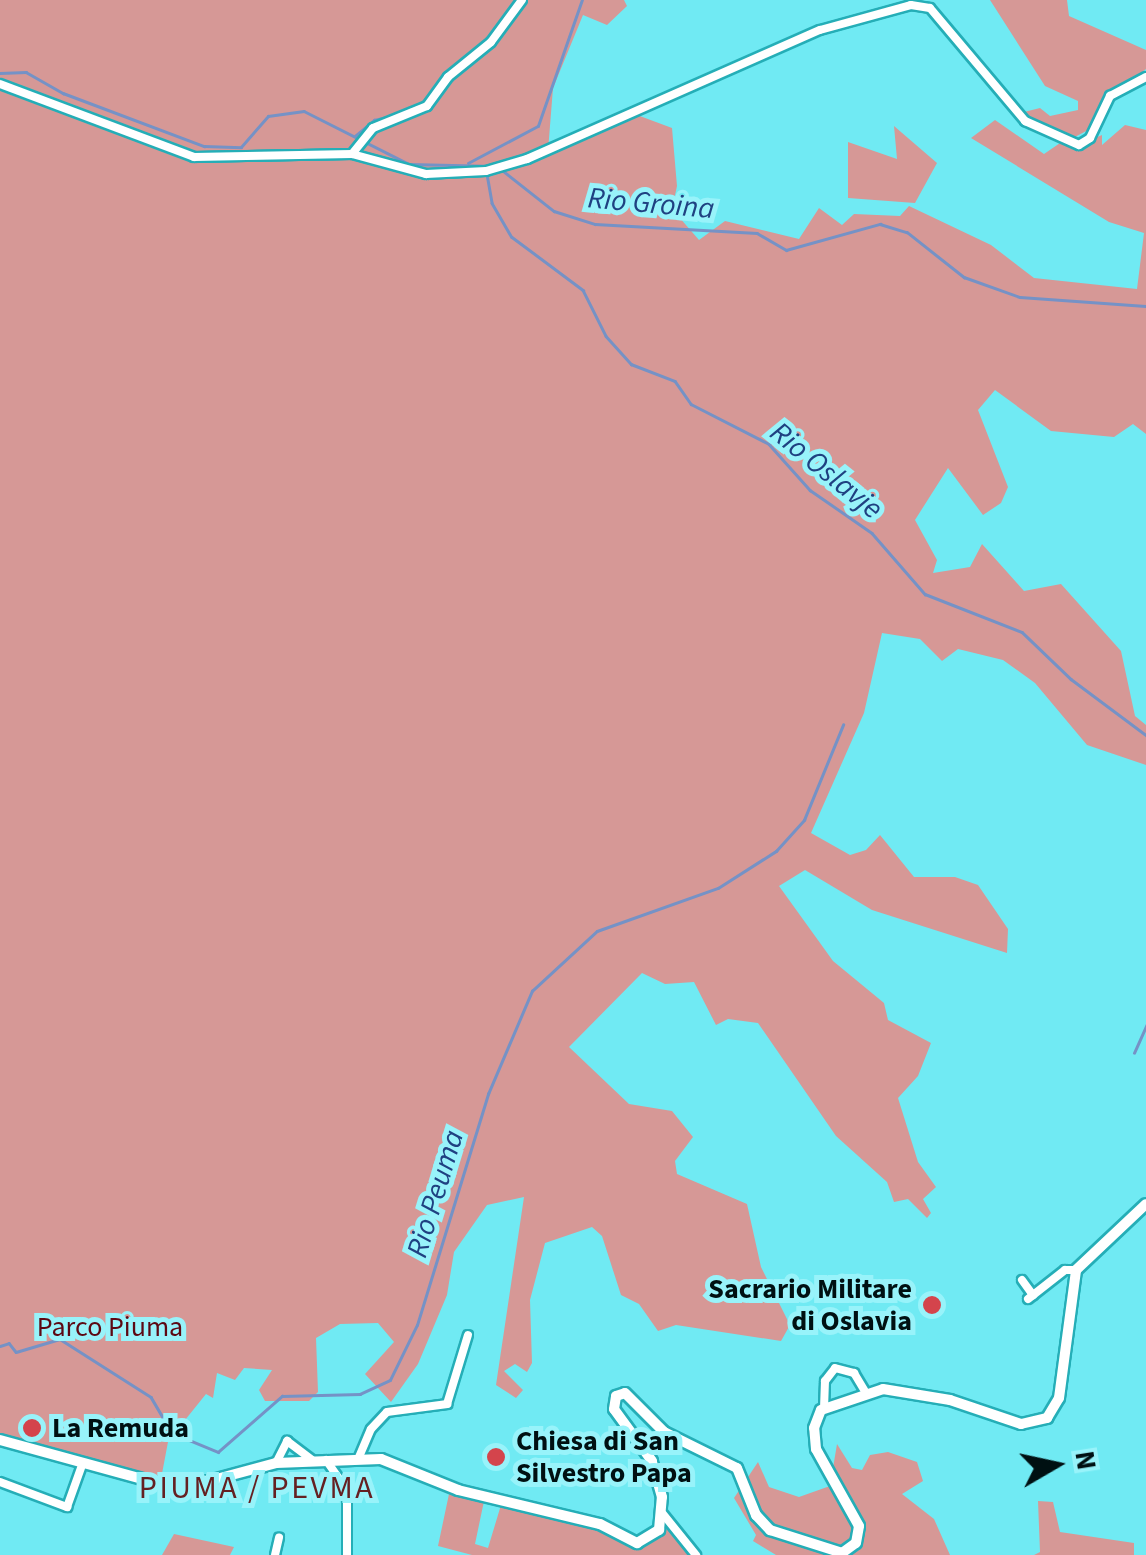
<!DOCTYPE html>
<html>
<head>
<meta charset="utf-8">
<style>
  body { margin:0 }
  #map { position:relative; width:1146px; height:1555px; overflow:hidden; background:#70eaf3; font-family:"Source Sans 3",sans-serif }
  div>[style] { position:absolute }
  .green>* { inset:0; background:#d69896 }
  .stream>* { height:2.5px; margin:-1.25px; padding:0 1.25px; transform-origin:1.25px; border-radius:1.25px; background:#7592c6 }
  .roads { filter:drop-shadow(2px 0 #25aeb7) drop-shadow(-2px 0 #25aeb7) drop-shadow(0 2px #25aeb7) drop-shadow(0 -2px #25aeb7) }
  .street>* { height:8px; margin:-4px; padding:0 4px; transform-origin:4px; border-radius:4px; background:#fff }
  .secondary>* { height:10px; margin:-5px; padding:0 5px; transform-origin:5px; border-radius:5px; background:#fff }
  .dots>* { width:28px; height:28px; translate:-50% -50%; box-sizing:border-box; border:5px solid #98f3fa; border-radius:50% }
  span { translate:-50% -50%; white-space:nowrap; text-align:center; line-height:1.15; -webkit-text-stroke:10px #98f3fa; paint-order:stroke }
  .poi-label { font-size:28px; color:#001012; font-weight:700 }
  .right { translate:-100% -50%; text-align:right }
  .left { translate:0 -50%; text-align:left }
  .park-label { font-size:28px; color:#5d0813 }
  .water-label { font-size:30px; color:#1f4181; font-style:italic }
  .quarter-label { font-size:32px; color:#652022; letter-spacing:2.5px }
  .north { position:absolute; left:1006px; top:1415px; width:100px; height:100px; -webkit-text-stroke:8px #98f3fa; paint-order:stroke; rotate:81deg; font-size:28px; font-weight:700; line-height:40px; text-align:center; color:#001012 }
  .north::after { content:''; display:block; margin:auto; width:35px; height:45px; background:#001012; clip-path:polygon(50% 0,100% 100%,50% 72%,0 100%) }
</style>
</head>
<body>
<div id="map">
  <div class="green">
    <i style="clip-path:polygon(0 0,624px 0,627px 6px,607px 25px,583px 15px,553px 88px,548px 151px,629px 112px,672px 128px,677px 186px,672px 209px,699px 240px,725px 221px,799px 239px,819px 208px,842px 225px,854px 214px,900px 216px,909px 206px,991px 245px,1034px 278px,1137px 289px,1144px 233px,1109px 222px,971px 138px,995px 120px,1044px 154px,1063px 141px,1025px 121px,1024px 112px,1040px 108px,1050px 116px,1078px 110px,1078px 101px,1045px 86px,990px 0,1067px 0,1069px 16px,1146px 50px,1146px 69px,1110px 96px,1094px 127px,1069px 140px,1079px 145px,1102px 135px,1102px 145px,1125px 125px,1146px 130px,1146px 434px,1133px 424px,1114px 437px,1051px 431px,995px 390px,978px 410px,1008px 487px,1001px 503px,983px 515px,948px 468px,915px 520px,937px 560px,933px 573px,970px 567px,982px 544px,1024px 591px,1061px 584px,1121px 651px,1135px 716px,1146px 725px,1146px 765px,1087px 745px,1035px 683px,1003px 660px,958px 649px,942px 661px,920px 639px,882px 633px,864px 713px,811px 833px,850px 855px,866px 850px,880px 835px,914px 877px,955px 877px,978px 885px,1008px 929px,1007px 953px,872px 910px,805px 870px,779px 886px,833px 961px,884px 1003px,888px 1020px,931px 1043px,918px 1076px,898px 1098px,918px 1162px,936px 1187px,923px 1199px,931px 1213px,927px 1218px,908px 1199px,894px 1202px,887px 1182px,836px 1136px,758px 1023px,728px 1019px,716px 1025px,694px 982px,665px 984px,642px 973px,569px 1047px,629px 1104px,672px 1111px,693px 1137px,675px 1161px,677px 1174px,747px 1204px,761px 1267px,790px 1325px,781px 1341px,676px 1325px,658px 1331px,639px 1304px,621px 1295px,602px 1236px,592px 1227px,545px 1243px,530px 1300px,532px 1363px,527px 1372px,515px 1364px,504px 1371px,523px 1390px,516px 1398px,496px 1385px,524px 1197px,487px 1205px,454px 1252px,447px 1295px,418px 1364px,391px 1402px,365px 1374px,394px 1342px,378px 1323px,340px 1324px,316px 1338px,318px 1392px,309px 1401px,265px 1401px,259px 1390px,272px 1370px,244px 1368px,235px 1380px,217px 1373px,213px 1398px,206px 1394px,177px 1430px,171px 1426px,161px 1479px,0 1434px)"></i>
    <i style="clip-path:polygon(894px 126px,937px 163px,915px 203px,848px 198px,848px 142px,897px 159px)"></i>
    <i style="clip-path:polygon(837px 1444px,852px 1468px,862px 1470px,870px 1455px,888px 1452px,917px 1462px,923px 1481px,902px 1494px,934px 1519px,950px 1555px,776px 1555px,753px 1541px,756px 1535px,734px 1498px,758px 1462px,769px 1487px,799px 1497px,830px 1486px)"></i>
    <i style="clip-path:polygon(449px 1494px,484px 1501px,475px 1544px,488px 1548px,501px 1505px,591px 1521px,629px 1541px,671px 1528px,696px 1555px,472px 1555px,438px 1546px)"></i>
    <i style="clip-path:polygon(1038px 1501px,1053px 1502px,1060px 1532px,1134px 1543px,1134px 1555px,1034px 1555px,1040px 1552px)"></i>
    <i style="clip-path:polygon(174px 1534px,234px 1547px,230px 1555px,162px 1555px)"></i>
  </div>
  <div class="stream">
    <i style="left:0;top:73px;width:26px;rotate:-2deg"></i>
    <i style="left:26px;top:72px;width:43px;rotate:29.6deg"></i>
    <i style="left:63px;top:93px;width:151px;rotate:20.6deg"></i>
    <i style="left:204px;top:146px;width:37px;rotate:2deg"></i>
    <i style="left:241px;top:147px;width:41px;rotate:-48.9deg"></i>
    <i style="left:268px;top:116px;width:36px;rotate:-8deg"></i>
    <i style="left:304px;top:111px;width:118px;rotate:26.8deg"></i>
    <i style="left:409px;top:164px;width:86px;rotate:1.3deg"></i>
    <i style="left:421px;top:104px;width:45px;rotate:-48.6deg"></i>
    <i style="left:355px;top:136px;width:25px;rotate:-40deg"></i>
    <i style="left:374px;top:120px;width:22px;rotate:-13deg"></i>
    <i style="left:468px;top:163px;width:79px;rotate:-27.9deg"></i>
    <i style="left:538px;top:126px;width:133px;rotate:-70.8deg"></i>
    <i style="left:502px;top:170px;width:66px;rotate:38.3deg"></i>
    <i style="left:554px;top:211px;width:43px;rotate:17.6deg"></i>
    <i style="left:595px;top:224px;width:162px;rotate:3.2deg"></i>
    <i style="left:757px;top:233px;width:34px;rotate:30deg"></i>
    <i style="left:786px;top:250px;width:98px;rotate:-15.5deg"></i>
    <i style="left:880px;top:224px;width:28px;rotate:17deg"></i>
    <i style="left:907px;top:232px;width:73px;rotate:38.3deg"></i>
    <i style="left:964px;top:277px;width:59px;rotate:19.7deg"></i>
    <i style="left:1020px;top:297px;width:126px;rotate:4.1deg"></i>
    <i style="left:487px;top:174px;width:29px;rotate:80deg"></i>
    <i style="left:492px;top:203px;width:39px;rotate:60deg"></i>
    <i style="left:512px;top:237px;width:89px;rotate:36.7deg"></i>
    <i style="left:583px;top:290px;width:51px;rotate:63.4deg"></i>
    <i style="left:606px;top:336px;width:38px;rotate:48deg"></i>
    <i style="left:631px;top:364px;width:47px;rotate:21.1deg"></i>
    <i style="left:675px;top:381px;width:28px;rotate:55deg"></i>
    <i style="left:691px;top:404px;width:88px;rotate:27.1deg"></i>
    <i style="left:769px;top:444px;width:62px;rotate:48.3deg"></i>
    <i style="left:810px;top:490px;width:75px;rotate:34.7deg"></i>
    <i style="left:872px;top:533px;width:81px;rotate:49deg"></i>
    <i style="left:925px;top:594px;width:104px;rotate:21.4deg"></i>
    <i style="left:1022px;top:632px;width:68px;rotate:43.8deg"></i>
    <i style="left:1071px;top:679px;width:94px;rotate:36.7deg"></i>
    <i style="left:1134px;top:1053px;width:30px;rotate:-66deg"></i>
    <i style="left:0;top:1346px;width:9px;rotate:-18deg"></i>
    <i style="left:9px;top:1343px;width:11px;rotate:52deg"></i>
    <i style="left:16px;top:1352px;width:46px;rotate:-16.5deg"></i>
    <i style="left:60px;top:1339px;width:108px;rotate:32.5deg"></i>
    <i style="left:151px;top:1397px;width:42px;rotate:59.7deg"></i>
    <i style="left:172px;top:1433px;width:50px;rotate:22.4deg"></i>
    <i style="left:218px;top:1452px;width:85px;rotate:-41.2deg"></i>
    <i style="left:282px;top:1396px;width:78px;rotate:-1.5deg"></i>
    <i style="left:360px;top:1394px;width:33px;rotate:-25deg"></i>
    <i style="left:390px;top:1380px;width:61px;rotate:-63.9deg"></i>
    <i style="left:417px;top:1325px;width:242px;rotate:-72.9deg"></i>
    <i style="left:488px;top:1094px;width:112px;rotate:-66.9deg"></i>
    <i style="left:532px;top:991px;width:88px;rotate:-42.7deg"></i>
    <i style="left:597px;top:931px;width:128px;rotate:-19.6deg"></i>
    <i style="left:718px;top:888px;width:69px;rotate:-32.5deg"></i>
    <i style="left:776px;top:851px;width:42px;rotate:-47.9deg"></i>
    <i style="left:804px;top:820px;width:103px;rotate:-67.7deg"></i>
  </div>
  <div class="roads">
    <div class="street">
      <i style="left:0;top:84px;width:207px;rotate:20.6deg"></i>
      <i style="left:194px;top:157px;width:158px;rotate:-1.1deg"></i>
      <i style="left:352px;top:154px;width:77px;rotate:15.1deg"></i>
      <i style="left:426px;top:174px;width:60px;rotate:-2.9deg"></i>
      <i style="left:486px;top:171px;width:43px;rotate:-16.3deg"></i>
      <i style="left:527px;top:159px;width:320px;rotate:-23.8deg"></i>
      <i style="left:820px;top:30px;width:94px;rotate:-15.4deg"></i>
      <i style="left:911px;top:5px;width:19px;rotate:9deg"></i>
      <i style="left:930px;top:8px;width:148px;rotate:49.9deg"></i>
      <i style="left:1025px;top:121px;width:59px;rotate:24deg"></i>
      <i style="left:1079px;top:145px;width:13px;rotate:-32deg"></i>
      <i style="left:1090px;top:138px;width:47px;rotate:-64.5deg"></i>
      <i style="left:1110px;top:96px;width:41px;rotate:-27.8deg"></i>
      <i style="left:352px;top:154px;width:33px;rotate:-51deg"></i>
      <i style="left:373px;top:128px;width:58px;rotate:-22.2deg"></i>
      <i style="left:427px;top:106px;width:36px;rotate:-54deg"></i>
      <i style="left:448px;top:77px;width:55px;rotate:-39.1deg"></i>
      <i style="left:491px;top:42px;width:52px;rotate:-53.6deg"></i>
      <i style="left:1022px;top:1280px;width:19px;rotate:54deg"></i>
      <i style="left:1028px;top:1299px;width:47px;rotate:-38.1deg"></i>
      <i style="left:1065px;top:1270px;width:11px"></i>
      <i style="left:824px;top:1409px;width:28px;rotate:-88deg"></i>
      <i style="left:825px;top:1381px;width:16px;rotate:-52deg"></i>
      <i style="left:835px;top:1368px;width:20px;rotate:15deg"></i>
      <i style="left:854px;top:1373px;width:23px;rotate:59deg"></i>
      <i style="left:359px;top:1457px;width:30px;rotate:-67deg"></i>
      <i style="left:371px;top:1429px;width:23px;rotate:-47deg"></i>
      <i style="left:387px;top:1412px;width:61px;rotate:-7.6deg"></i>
      <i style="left:447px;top:1404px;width:72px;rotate:-73.1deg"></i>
      <i style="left:326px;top:1460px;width:37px;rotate:55deg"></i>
      <i style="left:347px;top:1490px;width:65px;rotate:90deg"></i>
      <i style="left:276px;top:1463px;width:25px;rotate:-63deg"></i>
      <i style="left:287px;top:1441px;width:31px;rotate:37deg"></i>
      <i style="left:0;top:1482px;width:72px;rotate:20.5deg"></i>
      <i style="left:67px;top:1507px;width:45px;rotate:-70.3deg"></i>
      <i style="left:663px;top:1514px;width:53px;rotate:51.2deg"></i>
      <i style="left:275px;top:1555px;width:18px;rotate:-77deg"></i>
    </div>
    <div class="secondary">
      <i style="left:0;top:1440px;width:167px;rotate:15.3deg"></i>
      <i style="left:161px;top:1484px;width:48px;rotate:-3.6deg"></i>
      <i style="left:209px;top:1481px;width:69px;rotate:-15deg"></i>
      <i style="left:276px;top:1463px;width:105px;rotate:-2.2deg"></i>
      <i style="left:381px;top:1459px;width:83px;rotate:21.9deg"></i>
      <i style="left:458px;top:1490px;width:146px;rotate:13.5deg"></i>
      <i style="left:600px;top:1524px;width:42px;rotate:27.2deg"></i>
      <i style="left:637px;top:1543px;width:26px;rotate:-31deg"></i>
      <i style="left:659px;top:1530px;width:33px;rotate:-85deg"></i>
      <i style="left:662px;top:1497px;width:37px;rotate:-106deg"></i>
      <i style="left:652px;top:1461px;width:64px;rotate:-126.2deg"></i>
      <i style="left:614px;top:1409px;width:13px;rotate:-81deg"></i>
      <i style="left:616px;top:1396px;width:9px;rotate:-18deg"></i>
      <i style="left:625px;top:1393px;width:55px;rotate:45deg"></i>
      <i style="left:664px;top:1432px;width:81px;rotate:26.3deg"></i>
      <i style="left:737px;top:1468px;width:51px;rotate:68deg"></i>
      <i style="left:756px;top:1515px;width:21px;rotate:47deg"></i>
      <i style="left:770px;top:1530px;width:76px;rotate:17.7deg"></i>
      <i style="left:842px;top:1553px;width:17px;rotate:-36deg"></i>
      <i style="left:856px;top:1543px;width:17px;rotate:-80deg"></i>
      <i style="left:859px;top:1526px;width:88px;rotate:-119.2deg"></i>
      <i style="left:816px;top:1449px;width:21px;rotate:-95deg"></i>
      <i style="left:814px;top:1428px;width:19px;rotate:-69deg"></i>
      <i style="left:821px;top:1410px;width:65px;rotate:-18.7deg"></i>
      <i style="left:883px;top:1389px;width:68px;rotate:9.3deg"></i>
      <i style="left:950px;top:1400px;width:75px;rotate:18.7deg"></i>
      <i style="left:1021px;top:1424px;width:27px;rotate:-13deg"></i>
      <i style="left:1047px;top:1418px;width:23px;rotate:-59deg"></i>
      <i style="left:1059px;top:1398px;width:129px;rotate:-82.4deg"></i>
      <i style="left:1076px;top:1270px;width:96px;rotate:-43.3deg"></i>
    </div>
  </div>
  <div class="dots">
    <i style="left:932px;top:1305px;background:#d4444c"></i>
    <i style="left:32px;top:1428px;background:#d4444c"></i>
    <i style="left:496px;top:1457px;background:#d4444c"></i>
  </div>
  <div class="poi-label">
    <span class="right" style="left:912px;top:1305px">Sacrario Militare<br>di Oslavia</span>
    <span class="left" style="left:52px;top:1428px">La Remuda</span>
    <span class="left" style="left:516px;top:1457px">Chiesa di San<br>Silvestro Papa</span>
  </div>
  <div class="park-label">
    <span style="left:110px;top:1327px">Parco Piuma</span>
  </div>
  <div class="water-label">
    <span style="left:651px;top:204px;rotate:5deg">Rio Groina</span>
    <span style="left:826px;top:471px;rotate:39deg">Rio Oslavje</span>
    <span style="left:436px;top:1194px;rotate:-73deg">Rio Peuma</span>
  </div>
  <div class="quarter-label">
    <span style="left:257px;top:1488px">PIUMA / PEVMA</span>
  </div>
  <div class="north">N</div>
</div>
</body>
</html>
